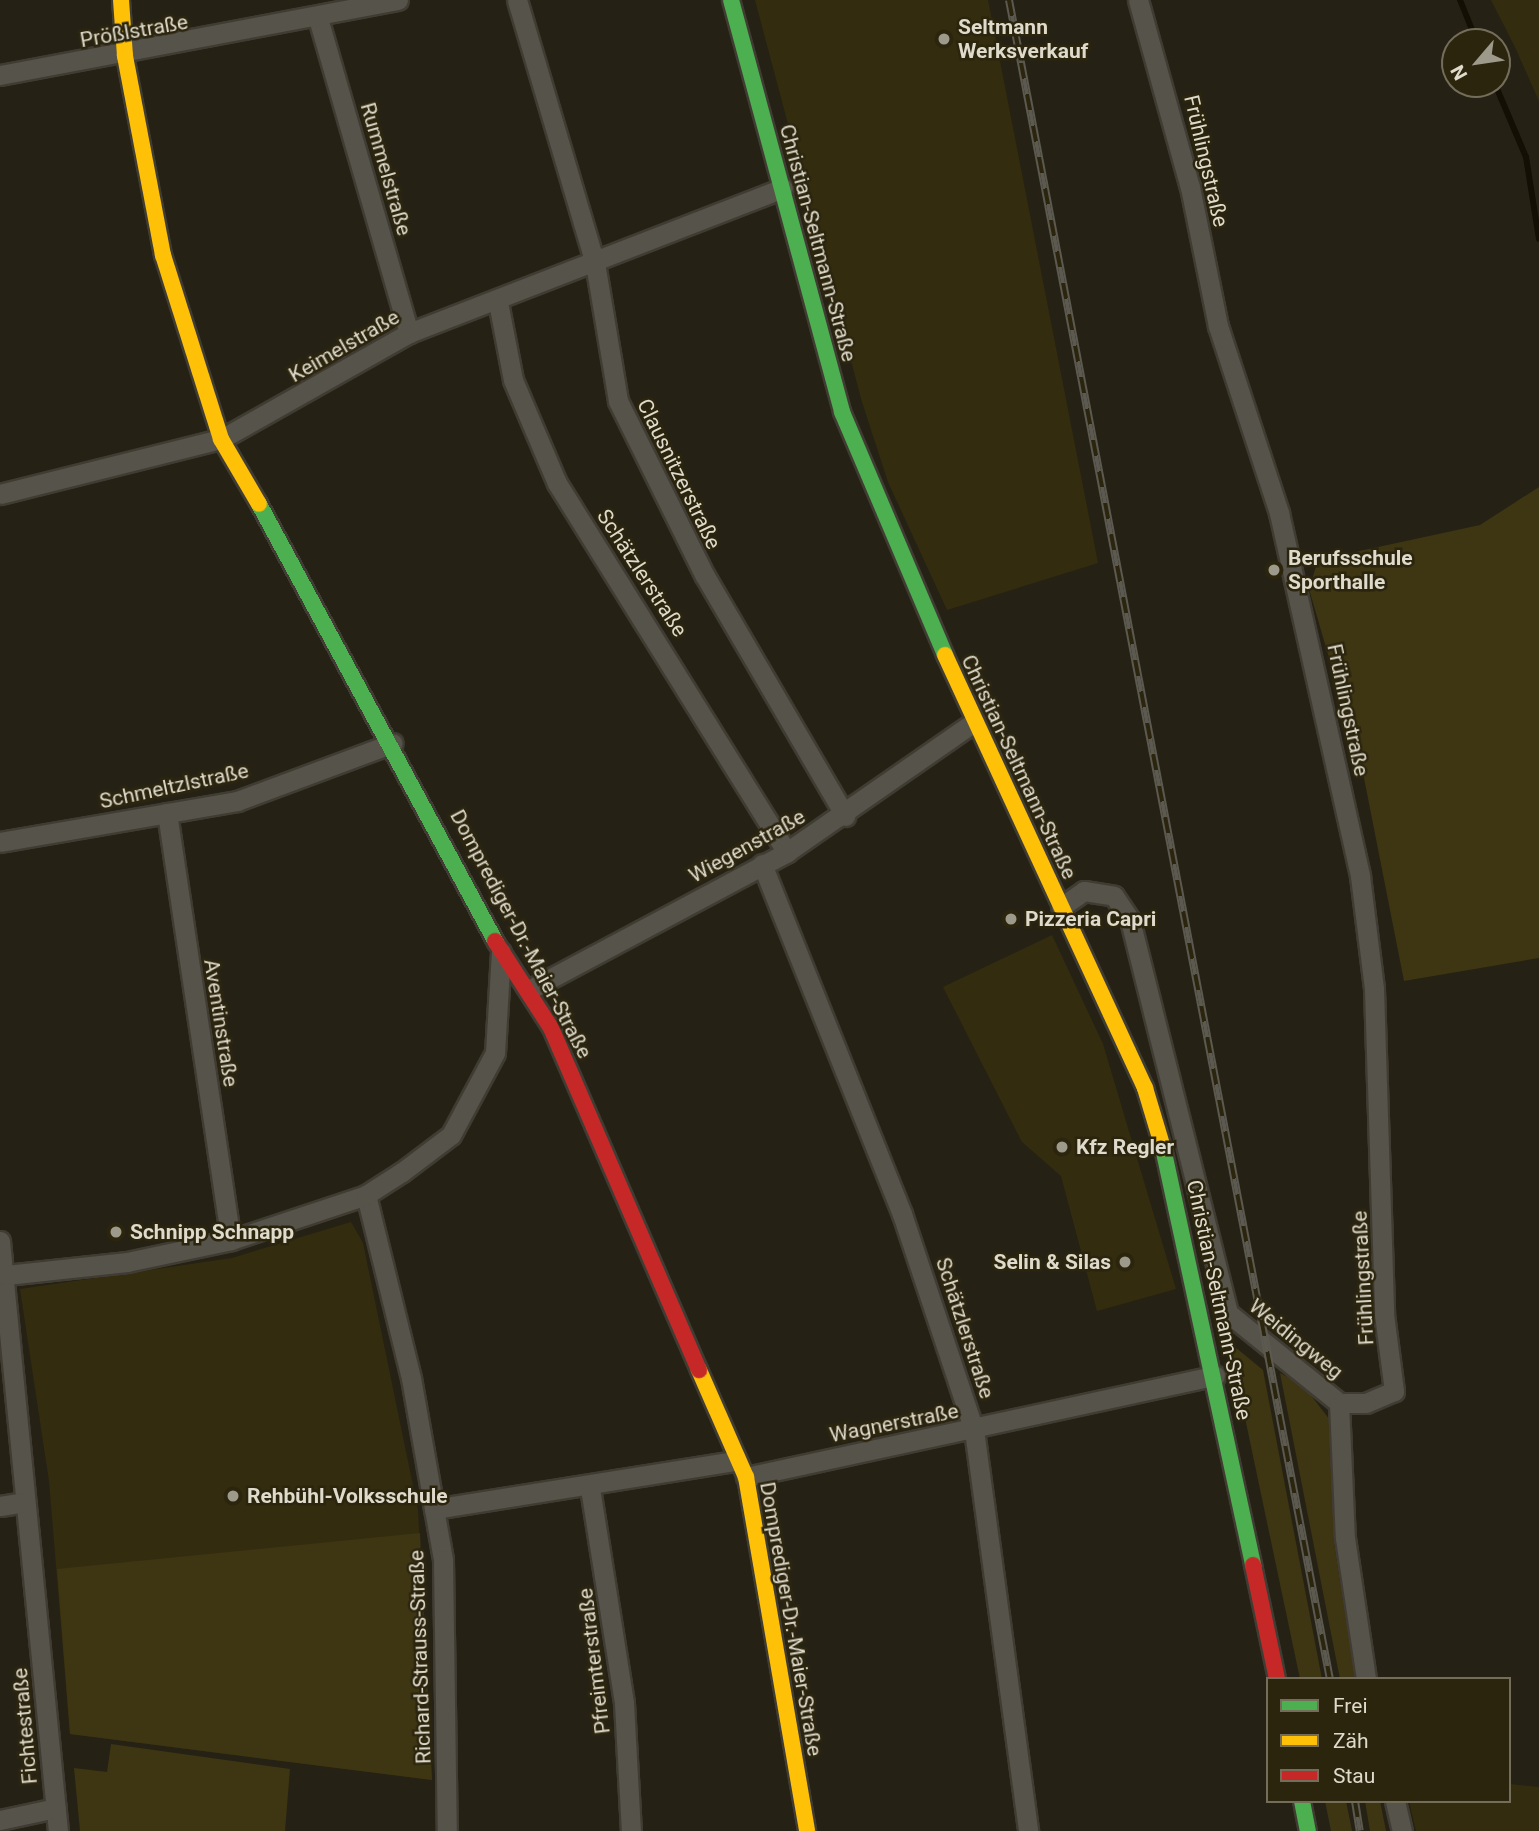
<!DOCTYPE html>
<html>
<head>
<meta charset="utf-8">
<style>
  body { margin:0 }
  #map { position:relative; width:1539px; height:1831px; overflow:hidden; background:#252215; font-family:Roboto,sans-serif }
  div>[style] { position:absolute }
  .built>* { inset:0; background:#342c0f }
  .green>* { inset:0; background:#3e3512 }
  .stream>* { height:6px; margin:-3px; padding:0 3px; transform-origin:3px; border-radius:3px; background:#130f05 }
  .roads { filter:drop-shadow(2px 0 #403c33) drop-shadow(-2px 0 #403c33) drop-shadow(0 2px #403c33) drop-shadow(0 -2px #403c33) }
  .street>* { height:19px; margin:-9.5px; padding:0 9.5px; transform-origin:9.5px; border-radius:9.5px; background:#56534a }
  .fast>* { height:16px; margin:-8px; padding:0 8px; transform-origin:8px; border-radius:8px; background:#4caf50 }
  .slow>* { height:16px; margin:-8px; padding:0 8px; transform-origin:8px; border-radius:8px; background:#ffc107 }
  .jam>* { height:16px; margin:-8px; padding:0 8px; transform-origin:8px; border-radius:8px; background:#c62828 }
  .rail>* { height:8px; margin-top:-4px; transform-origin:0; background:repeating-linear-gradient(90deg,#2c250e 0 16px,#5c5950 0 32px); box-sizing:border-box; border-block:2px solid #5c5950 }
  .dots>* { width:19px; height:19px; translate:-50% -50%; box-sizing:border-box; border:4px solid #2c250e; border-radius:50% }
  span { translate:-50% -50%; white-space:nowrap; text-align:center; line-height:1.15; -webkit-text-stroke:5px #2c250e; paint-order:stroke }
  .poi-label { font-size:21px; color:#dedacc; font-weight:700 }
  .left { translate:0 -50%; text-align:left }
  .right { translate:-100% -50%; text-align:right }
  .street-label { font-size:21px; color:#dedacc }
  .legend { position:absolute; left:1266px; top:1677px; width:245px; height:126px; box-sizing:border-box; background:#2c250e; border:2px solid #736d5a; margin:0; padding:9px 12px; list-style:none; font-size:21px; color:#dedacc }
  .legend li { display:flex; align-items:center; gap:14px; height:35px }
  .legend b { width:35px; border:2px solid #736d5a }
  .north { position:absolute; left:1441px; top:28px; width:70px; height:70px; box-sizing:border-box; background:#2c250e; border:2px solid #736d5a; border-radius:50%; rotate:241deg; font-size:19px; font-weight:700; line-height:28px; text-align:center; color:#dedacc }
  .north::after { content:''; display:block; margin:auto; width:24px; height:32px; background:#9d9a8c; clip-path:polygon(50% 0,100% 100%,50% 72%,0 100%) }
</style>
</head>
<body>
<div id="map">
  <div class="built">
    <i style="clip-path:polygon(755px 0,988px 0,1098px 563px,947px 610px,888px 482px,862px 402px)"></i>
    <i style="clip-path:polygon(1491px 0,1539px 0,1539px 101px,1515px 47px)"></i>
    <i style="clip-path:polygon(1052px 935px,1103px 1044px,1176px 1289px,1097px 1311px,1061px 1176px,1022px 1142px,943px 987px)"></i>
    <i style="clip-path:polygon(351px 1222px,363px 1243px,418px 1510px,432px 1780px,70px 1734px,49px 1481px,20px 1289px,232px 1258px)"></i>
    <i style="clip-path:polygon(1509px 1784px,1539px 1787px,1539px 1831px,1416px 1831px,1409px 1801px,1509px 1801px)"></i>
  </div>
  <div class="green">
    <i style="clip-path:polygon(1539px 487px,1539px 958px,1404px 981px,1364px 778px,1309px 589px,1318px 560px,1480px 525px)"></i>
    <i style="clip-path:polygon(1229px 1342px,1263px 1370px,1322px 1679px,1300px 1679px)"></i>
    <i style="clip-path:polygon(1280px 1373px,1303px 1385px,1333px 1424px,1334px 1542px,1355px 1679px,1340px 1679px)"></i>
    <i style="clip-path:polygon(420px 1533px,432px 1780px,70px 1734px,57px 1569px)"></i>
    <i style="clip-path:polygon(111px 1744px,290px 1769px,285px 1831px,80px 1831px,74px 1768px,107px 1772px)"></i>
    <i style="clip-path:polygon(1325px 1801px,1346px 1801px,1352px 1831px,1331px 1831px)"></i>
    <i style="clip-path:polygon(1365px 1801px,1380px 1801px,1386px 1831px,1370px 1831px)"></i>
  </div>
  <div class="stream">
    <i style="left:1460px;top:0;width:45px;rotate:68deg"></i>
    <i style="left:1495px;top:84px;width:79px;rotate:67deg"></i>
    <i style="left:1526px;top:157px;width:83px;rotate:81deg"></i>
  </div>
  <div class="roads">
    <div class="street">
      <i style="left:517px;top:0;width:274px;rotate:73.5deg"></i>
      <i style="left:595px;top:263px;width:140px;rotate:80.5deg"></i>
      <i style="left:618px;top:401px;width:195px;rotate:63.6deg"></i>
      <i style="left:705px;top:576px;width:278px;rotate:59.7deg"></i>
      <i style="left:1138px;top:0;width:194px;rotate:74.5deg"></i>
      <i style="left:1190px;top:187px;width:142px;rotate:78.6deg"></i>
      <i style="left:1218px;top:326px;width:197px;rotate:71.9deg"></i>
      <i style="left:1279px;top:513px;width:372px;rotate:77.4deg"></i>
      <i style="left:1360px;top:876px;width:114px;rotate:82.9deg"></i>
      <i style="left:1374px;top:989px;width:325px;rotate:88.2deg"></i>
      <i style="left:1384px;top:1314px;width:78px;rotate:82.6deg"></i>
      <i style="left:1394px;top:1391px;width:30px;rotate:157deg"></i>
      <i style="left:1366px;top:1403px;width:27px;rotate:180deg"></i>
      <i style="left:318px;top:18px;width:328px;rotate:73.9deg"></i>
      <i style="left:0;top:75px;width:405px;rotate:-10.7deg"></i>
      <i style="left:498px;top:302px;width:79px;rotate:79.1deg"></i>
      <i style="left:513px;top:380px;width:112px;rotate:66.9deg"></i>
      <i style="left:557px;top:483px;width:435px;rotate:58.1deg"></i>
      <i style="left:0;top:494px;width:228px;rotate:-14deg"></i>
      <i style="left:221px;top:439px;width:216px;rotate:-29.4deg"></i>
      <i style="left:409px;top:333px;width:401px;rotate:-21.2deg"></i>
      <i style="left:167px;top:813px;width:432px;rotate:81.5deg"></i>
      <i style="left:0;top:842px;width:241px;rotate:-9.8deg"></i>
      <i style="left:237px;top:801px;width:166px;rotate:-20.4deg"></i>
      <i style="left:762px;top:864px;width:377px;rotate:68.2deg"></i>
      <i style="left:902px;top:1214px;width:228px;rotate:71.6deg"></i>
      <i style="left:974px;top:1430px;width:405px;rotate:82.3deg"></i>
      <i style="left:1061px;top:907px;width:28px;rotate:-35deg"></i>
      <i style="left:1084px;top:891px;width:30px;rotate:9deg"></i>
      <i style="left:1114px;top:896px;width:29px;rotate:56deg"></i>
      <i style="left:1130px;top:920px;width:405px;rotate:76deg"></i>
      <i style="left:1228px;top:1313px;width:143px;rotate:39deg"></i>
      <i style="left:1339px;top:1403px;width:135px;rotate:87.5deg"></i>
      <i style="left:1345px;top:1538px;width:143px;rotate:81.5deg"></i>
      <i style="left:529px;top:990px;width:293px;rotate:-28.1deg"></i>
      <i style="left:787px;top:852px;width:228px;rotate:-34.8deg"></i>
      <i style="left:366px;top:1195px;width:188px;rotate:76.2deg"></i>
      <i style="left:411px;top:1378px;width:185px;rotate:80deg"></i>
      <i style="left:443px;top:1560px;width:271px;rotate:89.2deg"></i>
      <i style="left:0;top:1241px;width:593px;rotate:84.39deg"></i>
      <i style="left:6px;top:1275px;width:122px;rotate:-6.1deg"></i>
      <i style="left:127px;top:1262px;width:106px;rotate:-11.9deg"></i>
      <i style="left:231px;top:1240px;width:142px;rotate:-18.4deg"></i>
      <i style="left:366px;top:1195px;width:43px;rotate:-32.6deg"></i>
      <i style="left:402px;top:1172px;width:61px;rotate:-37.1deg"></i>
      <i style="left:451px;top:1135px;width:93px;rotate:-61.8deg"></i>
      <i style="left:495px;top:1053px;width:101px;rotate:-86.6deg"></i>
      <i style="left:746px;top:1477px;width:480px;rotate:-12.2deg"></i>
      <i style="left:590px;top:1488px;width:218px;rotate:81deg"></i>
      <i style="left:624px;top:1703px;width:128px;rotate:86.9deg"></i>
      <i style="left:0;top:1506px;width:24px;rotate:-9deg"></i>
      <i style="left:434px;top:1509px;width:305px;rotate:-9.1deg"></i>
      <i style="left:1395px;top:1801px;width:31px;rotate:77deg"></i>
      <i style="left:0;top:1820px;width:57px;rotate:-12.1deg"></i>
    </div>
    <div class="fast">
      <i style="left:731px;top:0;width:427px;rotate:74.9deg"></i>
      <i style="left:842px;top:412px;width:264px;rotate:67deg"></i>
      <i style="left:259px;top:504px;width:497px;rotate:61.6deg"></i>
      <i style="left:1163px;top:1148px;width:427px;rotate:77.8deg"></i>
      <i style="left:1302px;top:1801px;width:31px;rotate:79deg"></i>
    </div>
    <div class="slow">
      <i style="left:121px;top:0;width:56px;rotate:85.9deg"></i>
      <i style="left:125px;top:56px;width:203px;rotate:79.2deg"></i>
      <i style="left:163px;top:255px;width:193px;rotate:72.5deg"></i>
      <i style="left:221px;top:439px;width:75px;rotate:59.7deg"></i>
      <i style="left:945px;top:655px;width:477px;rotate:65.2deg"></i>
      <i style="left:1145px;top:1088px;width:63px;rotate:73.3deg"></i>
      <i style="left:699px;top:1370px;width:117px;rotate:66.3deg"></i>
      <i style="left:746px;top:1477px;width:359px;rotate:80.2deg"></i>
    </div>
    <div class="jam">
      <i style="left:495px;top:941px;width:103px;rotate:57.2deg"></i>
      <i style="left:551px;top:1028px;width:373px;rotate:66.6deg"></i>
      <i style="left:1253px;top:1565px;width:116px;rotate:78.1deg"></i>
    </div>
  </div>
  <div class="rail">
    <i style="left:1009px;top:0;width:1709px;rotate:79.18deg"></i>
    <i style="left:1355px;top:1801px;width:30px;rotate:81deg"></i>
  </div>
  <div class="dots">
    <i style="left:944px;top:39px;background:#9d9a8c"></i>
    <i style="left:1274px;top:570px;background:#9d9a8c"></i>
    <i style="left:1011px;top:919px;background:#9d9a8c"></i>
    <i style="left:1062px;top:1147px;background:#9d9a8c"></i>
    <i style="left:116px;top:1232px;background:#9d9a8c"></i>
    <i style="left:1125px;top:1262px;background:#9d9a8c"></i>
    <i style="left:233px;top:1496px;background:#9d9a8c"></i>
  </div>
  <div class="poi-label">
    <span class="left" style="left:958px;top:39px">Seltmann<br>Werksverkauf</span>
    <span class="left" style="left:1288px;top:570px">Berufsschule<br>Sporthalle</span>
    <span class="left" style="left:1025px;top:919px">Pizzeria Capri</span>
    <span class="left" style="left:1076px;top:1147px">Kfz Regler</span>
    <span class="left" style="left:130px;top:1232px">Schnipp Schnapp</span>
    <span class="right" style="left:1111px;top:1262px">Selin &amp; Silas</span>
    <span class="left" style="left:247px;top:1496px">Rehbühl-Volksschule</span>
  </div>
  <div class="street-label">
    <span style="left:134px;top:31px;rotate:-10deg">Prößlstraße</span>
    <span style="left:1206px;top:161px;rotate:77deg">Frühlingstraße</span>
    <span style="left:386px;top:169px;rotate:74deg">Rummelstraße</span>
    <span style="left:818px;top:243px;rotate:75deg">Christian-Seltmann-Straße</span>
    <span style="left:344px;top:346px;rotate:-30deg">Keimelstraße</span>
    <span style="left:679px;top:474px;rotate:64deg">Clausnitzerstraße</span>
    <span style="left:642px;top:573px;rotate:57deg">Schätzlerstraße</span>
    <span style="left:1348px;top:710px;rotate:78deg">Frühlingstraße</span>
    <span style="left:1019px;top:767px;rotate:65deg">Christian-Seltmann-Straße</span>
    <span style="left:174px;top:786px;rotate:-12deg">Schmeltzlstraße</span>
    <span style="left:747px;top:846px;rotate:-29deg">Wiegenstraße</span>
    <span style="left:521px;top:934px;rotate:62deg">Domprediger-Dr.-Maier-Straße</span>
    <span style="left:221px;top:1023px;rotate:81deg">Aventinstraße</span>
    <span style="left:1363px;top:1278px;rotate:-93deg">Frühlingstraße</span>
    <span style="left:1219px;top:1300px;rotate:78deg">Christian-Seltmann-Straße</span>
    <span style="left:965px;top:1328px;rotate:72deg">Schätzlerstraße</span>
    <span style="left:1296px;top:1339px;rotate:39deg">Weidingweg</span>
    <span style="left:894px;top:1423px;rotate:-11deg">Wagnerstraße</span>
    <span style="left:791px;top:1619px;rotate:80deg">Domprediger-Dr.-Maier-Straße</span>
    <span style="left:420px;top:1657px;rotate:-92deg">Richard-Strauss-Straße</span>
    <span style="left:594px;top:1661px;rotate:-97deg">Pfreimterstraße</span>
    <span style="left:25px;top:1726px;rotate:-95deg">Fichtestraße</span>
  </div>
  <ul class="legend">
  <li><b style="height:9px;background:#4caf50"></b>Frei</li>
  <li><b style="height:9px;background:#ffc107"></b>Zäh</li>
  <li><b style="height:9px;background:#c62828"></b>Stau</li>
  </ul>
  <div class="north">N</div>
</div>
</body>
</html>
